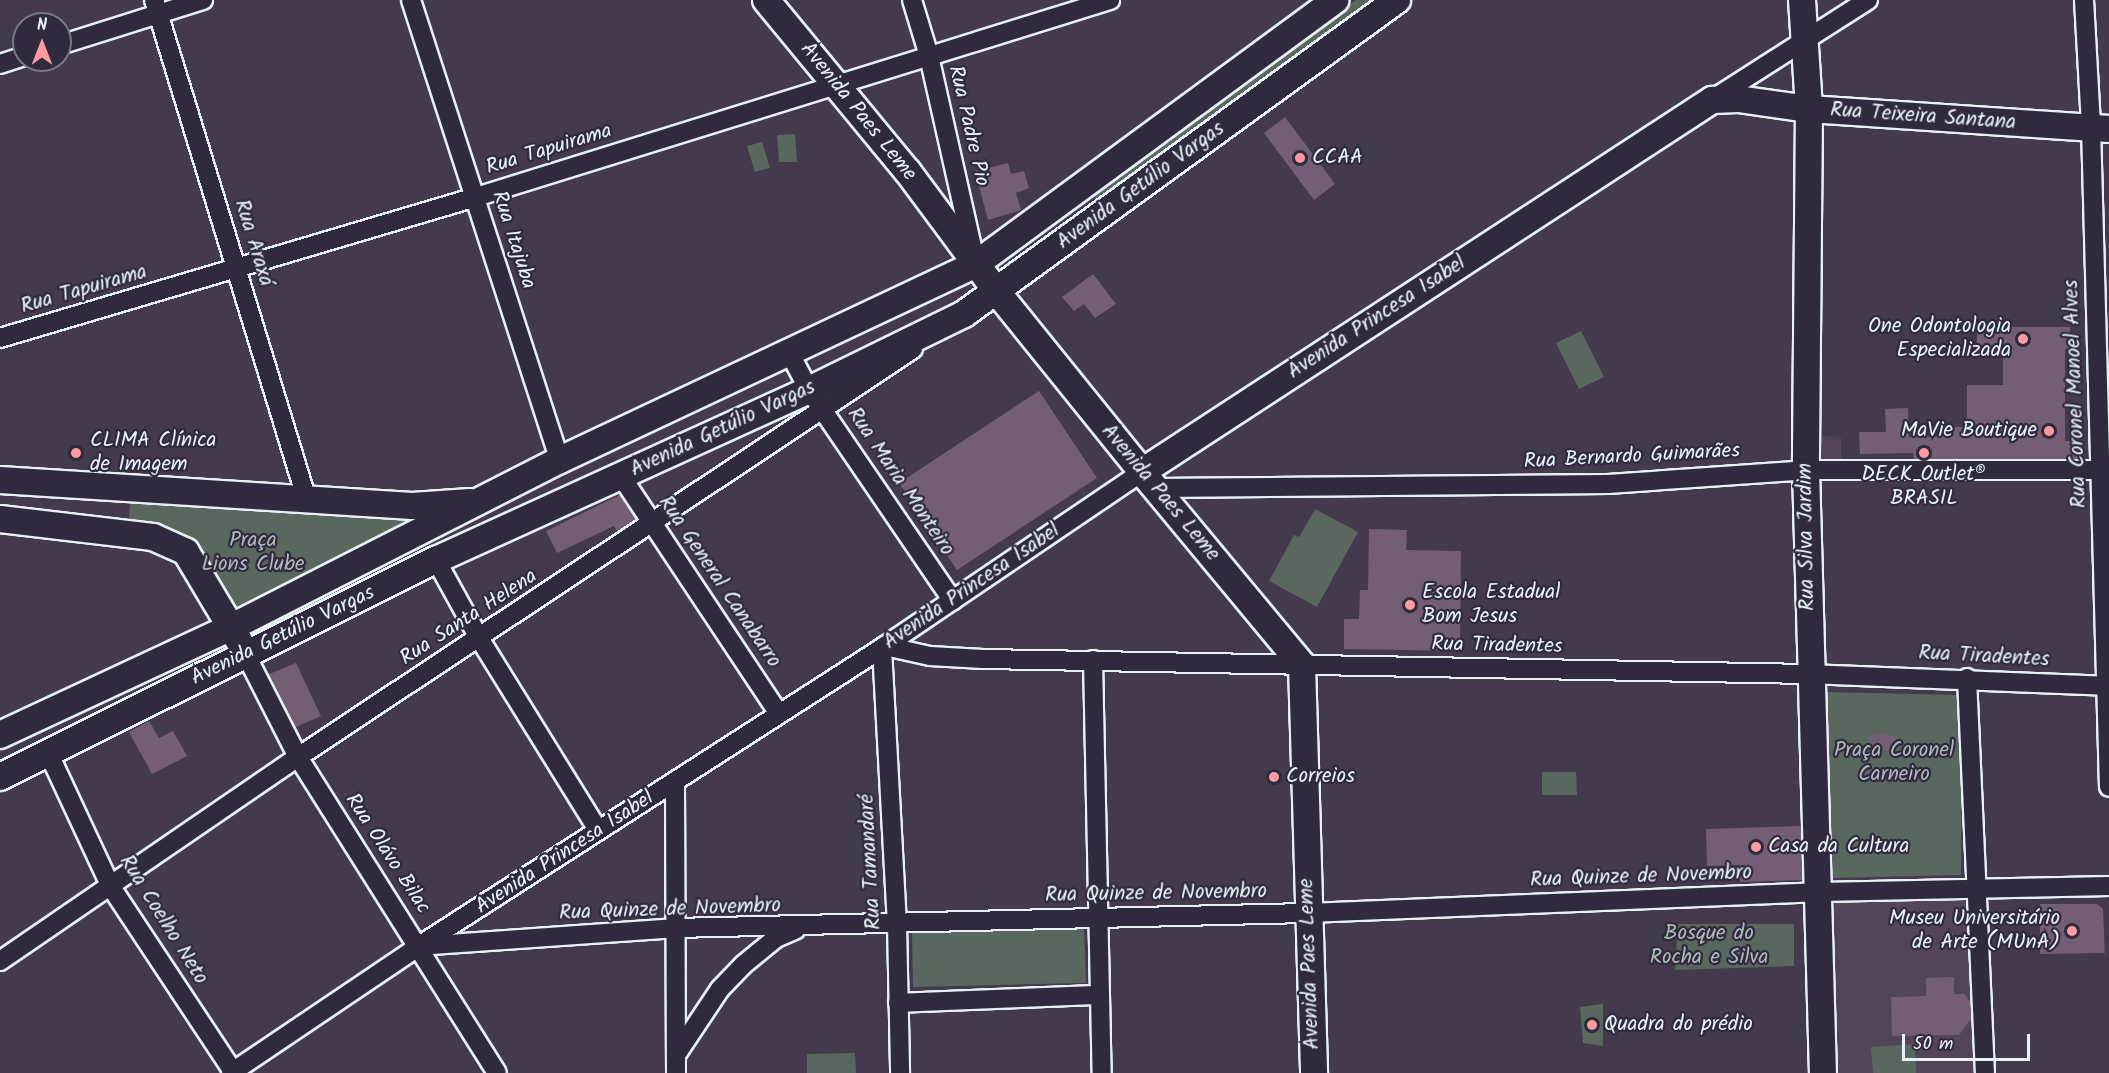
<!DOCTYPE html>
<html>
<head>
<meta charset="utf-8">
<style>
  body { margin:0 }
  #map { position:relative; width:2109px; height:1073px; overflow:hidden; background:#443a4e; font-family:Kalam,sans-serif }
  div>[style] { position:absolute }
  .built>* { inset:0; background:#524559 }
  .green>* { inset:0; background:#5a675e }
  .building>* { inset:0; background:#745e74 }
  .roads { filter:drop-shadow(2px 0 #e8f1f8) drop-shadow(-2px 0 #e8f1f8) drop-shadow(0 2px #e8f1f8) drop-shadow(0 -2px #e8f1f8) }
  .street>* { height:18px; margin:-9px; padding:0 9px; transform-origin:9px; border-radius:9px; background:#2f2a3d }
  .secondary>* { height:26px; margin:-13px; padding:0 13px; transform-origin:13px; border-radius:13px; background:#2f2a3d }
  .dots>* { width:16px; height:16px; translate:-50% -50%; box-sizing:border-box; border:3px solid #2f2a3d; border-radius:50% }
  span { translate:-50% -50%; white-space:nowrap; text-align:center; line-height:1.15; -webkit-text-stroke:4.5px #2f2a3d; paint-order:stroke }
  .street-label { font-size:21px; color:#e8f1f8 }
  .poi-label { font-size:21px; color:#e8f1f8 }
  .left { translate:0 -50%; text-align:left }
  .right { translate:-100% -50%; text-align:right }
  .park-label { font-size:21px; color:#afbaba }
  .north { position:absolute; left:12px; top:12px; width:60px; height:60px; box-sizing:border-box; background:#2f2a3d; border:2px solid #797a88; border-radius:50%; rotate:0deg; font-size:16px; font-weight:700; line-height:24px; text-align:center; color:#e8f1f8 }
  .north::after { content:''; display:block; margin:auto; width:21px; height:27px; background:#ff9aa2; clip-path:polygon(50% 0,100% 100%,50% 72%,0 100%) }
  .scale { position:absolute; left:1902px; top:1034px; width:128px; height:27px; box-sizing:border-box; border:3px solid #e8f1f8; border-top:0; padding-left:8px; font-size:18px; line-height:21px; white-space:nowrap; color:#e8f1f8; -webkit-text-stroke:4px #2f2a3d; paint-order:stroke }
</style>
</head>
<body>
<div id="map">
  <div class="built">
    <i style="clip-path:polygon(1820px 435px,1841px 438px,1841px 469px,1811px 469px,1811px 445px,1819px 445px)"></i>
    <i style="clip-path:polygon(1970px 894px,1978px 1073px,1829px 1073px,1825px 900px)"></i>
  </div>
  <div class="green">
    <i style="clip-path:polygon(1356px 0,1385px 0,1100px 205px,1091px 192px)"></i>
    <i style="clip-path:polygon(795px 134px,797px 162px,779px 162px,777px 135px)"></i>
    <i style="clip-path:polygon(762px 142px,770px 168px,755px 172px,747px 146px)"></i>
    <i style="clip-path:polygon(1581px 331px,1604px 377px,1579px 389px,1556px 343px)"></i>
    <i style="clip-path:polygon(131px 489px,479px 501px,232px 627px,186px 552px,128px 532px)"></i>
    <i style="clip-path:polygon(1315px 509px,1358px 532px,1317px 607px,1269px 581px,1294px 535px,1299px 537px)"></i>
    <i style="clip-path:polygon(1823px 692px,1962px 695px,1961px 875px,1830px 878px)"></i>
    <i style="clip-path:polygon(1542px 772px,1576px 772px,1577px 795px,1542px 795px)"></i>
    <i style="clip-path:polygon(1678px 924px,1794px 924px,1794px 966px,1675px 970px)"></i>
    <i style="clip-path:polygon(1084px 927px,1086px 983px,913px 987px,912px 932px)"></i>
    <i style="clip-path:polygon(1603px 1004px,1603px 1046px,1583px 1043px,1580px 1007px)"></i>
    <i style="clip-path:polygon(1915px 1044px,1916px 1073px,1873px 1073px,1871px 1047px)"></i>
    <i style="clip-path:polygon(855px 1053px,856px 1073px,807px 1073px,807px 1054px)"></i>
  </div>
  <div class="building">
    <i style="clip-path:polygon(1285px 117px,1335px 184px,1314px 200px,1264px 133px)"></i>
    <i style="clip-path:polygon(1008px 163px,1011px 174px,1024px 171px,1029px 188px,1016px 193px,1021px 210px,988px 220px,975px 171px)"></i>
    <i style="clip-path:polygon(1093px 274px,1116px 304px,1095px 318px,1084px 304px,1074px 311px,1062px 297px)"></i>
    <i style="clip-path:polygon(2006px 327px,2070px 327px,2070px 349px,2065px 349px,2065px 441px,2079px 441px,2079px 459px,1914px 459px,1913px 453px,1860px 454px,1859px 432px,1886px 432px,1885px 409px,1908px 408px,1909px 437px,1953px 436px,1953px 427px,1967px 427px,1967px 385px,2003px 385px,2003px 348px,1977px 348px,1977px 329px)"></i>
    <i style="clip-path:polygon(1039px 391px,1097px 478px,957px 570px,899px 483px)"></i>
    <i style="clip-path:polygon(620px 495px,636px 519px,617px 531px,614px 526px,557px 553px,546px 531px)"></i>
    <i style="clip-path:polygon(1369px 529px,1407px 530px,1406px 550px,1461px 551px,1460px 651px,1344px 649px,1344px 619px,1359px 619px,1360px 590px,1368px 590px)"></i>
    <i style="clip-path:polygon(296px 663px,321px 716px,296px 727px,269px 674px)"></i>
    <i style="clip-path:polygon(149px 721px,159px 738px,173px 731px,187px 756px,152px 774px,129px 732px)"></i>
    <i style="clip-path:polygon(1884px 734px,1898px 737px,1889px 752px,1870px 746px,1868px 735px)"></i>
    <i style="clip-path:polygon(1801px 826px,1803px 880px,1740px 882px,1739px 865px,1707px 866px,1706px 829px)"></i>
    <i style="clip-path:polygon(2040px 904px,2097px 904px,2103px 909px,2105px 953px,2040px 954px)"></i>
    <i style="clip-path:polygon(1954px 977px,1954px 994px,1964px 994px,1971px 1003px,1971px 1019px,1959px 1035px,1892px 1036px,1891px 997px,1926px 996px,1926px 978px)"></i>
  </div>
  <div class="roads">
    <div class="street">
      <i style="left:154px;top:0;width:523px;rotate:72.99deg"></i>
      <i style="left:411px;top:0;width:484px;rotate:72.1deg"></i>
      <i style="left:912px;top:0;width:59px;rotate:73.1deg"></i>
      <i style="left:929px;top:56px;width:205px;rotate:77.3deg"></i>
      <i style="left:2084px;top:0;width:127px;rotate:86.8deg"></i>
      <i style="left:2091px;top:127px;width:660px;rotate:88.44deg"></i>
      <i style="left:60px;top:45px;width:150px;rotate:-17.5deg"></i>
      <i style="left:0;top:64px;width:25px;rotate:-18deg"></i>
      <i style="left:1713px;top:99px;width:184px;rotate:-32.6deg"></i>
      <i style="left:0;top:338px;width:496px;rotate:-16.5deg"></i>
      <i style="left:476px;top:197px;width:664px;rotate:-17.26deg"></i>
      <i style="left:790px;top:354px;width:41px;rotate:62.2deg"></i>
      <i style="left:809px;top:390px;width:255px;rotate:55.7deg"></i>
      <i style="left:621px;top:476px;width:283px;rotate:56.4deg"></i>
      <i style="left:1157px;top:488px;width:451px;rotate:-0.5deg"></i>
      <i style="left:1608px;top:484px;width:198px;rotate:-4deg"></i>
      <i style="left:1806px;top:470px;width:303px"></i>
      <i style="left:436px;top:560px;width:89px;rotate:61.1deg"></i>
      <i style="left:479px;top:638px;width:226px;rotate:58.2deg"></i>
      <i style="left:885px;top:646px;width:46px;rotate:12.5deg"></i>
      <i style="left:930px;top:656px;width:53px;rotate:3.2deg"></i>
      <i style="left:983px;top:659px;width:827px;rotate:1.04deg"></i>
      <i style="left:1810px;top:674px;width:299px;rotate:2.3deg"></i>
      <i style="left:882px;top:648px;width:276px;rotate:86.9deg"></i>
      <i style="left:897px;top:924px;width:149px;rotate:88.8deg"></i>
      <i style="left:246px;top:655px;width:114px;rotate:63deg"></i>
      <i style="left:298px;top:757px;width:373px;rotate:57.8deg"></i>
      <i style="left:1093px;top:660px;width:413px;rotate:88.8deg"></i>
      <i style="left:1967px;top:678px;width:395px;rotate:87.4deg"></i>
      <i style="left:48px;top:752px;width:149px;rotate:65deg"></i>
      <i style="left:111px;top:887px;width:223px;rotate:56.5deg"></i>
      <i style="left:675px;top:783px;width:290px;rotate:89.8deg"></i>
      <i style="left:419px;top:946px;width:257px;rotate:-4deg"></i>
      <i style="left:675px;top:928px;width:633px;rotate:-1.36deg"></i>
      <i style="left:1308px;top:913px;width:512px;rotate:-2.35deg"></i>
      <i style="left:1820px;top:892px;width:289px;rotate:-1.2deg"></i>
      <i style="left:0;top:961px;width:361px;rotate:-34.4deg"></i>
      <i style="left:298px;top:757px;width:738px;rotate:-33.56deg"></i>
      <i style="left:898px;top:1003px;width:201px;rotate:-2.3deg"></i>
      <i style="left:676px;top:1055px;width:79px;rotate:-56.3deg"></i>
      <i style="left:720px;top:989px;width:33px;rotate:-46deg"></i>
      <i style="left:743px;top:965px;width:43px;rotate:-39.3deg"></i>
      <i style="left:776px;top:938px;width:21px;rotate:-23deg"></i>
      <i style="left:231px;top:1073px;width:227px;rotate:-34deg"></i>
      <i style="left:419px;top:946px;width:554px;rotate:-32.77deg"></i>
      <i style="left:885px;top:646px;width:310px;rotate:-34.1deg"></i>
    </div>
    <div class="secondary">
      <i style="left:766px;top:0;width:223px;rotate:50.5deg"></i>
      <i style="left:908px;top:172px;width:149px;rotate:53.4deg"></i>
      <i style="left:997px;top:292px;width:231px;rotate:51.1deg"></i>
      <i style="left:1142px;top:472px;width:251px;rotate:50.3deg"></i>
      <i style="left:1302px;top:665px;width:408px;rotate:88.3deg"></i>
      <i style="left:1802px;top:0;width:109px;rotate:86.3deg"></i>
      <i style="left:1809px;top:109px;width:361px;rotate:90.5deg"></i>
      <i style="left:1806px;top:470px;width:603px;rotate:88.39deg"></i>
      <i style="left:1142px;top:472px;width:681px;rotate:-33.13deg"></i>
      <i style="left:1712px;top:100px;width:26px;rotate:-2deg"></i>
      <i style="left:1738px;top:99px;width:72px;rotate:8deg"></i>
      <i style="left:1809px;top:109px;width:301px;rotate:3.8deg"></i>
      <i style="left:0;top:480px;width:413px;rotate:3.6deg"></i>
      <i style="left:412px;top:506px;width:58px;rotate:-3.9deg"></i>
      <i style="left:0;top:519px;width:154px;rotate:6.7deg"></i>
      <i style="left:153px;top:537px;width:36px;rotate:24deg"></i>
      <i style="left:186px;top:552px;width:104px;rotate:59.2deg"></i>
      <i style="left:0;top:735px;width:256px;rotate:-25deg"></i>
      <i style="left:232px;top:627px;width:368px;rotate:-27deg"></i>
      <i style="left:560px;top:460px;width:460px;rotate:-25.2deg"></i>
      <i style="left:976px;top:264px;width:446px;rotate:-36.3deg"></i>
      <i style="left:0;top:777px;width:487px;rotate:-26.5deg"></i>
      <i style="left:436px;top:560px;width:410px;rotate:-24.5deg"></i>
      <i style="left:809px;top:390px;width:173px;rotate:-26.1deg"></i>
      <i style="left:964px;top:314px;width:535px;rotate:-35.95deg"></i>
    </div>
  </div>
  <div class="dots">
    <i style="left:1300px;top:158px;background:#ff9aa2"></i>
    <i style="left:2023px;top:339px;background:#ff9aa2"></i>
    <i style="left:2049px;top:431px;background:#ff9aa2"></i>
    <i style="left:76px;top:453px;background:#ff9aa2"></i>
    <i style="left:1924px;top:453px;background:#ff9aa2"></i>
    <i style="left:1410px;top:605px;background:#ff9aa2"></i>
    <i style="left:1274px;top:777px;background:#ff9aa2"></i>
    <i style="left:1756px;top:847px;background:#ff9aa2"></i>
    <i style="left:2072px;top:931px;background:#ff9aa2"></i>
    <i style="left:1592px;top:1025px;background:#ff9aa2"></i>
  </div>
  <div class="street-label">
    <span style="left:858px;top:112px;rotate:51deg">Avenida Paes Leme</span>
    <span style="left:1923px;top:117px;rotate:4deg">Rua Teixeira Santana</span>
    <span style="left:968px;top:126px;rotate:77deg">Rua Padre Pio</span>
    <span style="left:549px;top:150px;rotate:-17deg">Rua Tapuirama</span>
    <span style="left:1141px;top:186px;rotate:-36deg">Avenida Getúlio Vargas</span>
    <span style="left:513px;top:240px;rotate:72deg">Rua Itajuba</span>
    <span style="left:253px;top:243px;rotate:73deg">Rua Araxá</span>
    <span style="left:84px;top:290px;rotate:-16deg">Rua Tapuirama</span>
    <span style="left:1377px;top:318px;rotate:-33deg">Avenida Princesa Isabel</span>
    <span style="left:2076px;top:394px;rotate:-92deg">Rua Coronel Manoel Alves</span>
    <span style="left:723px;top:429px;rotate:-25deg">Avenida Getúlio Vargas</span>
    <span style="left:1632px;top:457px;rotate:-3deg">Rua Bernardo Guimarães</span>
    <span style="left:900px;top:482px;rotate:56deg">Rua Maria Monteiro</span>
    <span style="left:1160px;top:493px;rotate:50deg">Avenida Paes Leme</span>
    <span style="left:1807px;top:537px;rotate:-91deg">Rua Silva Jardim</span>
    <span style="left:719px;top:582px;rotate:56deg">Rua General Canabarro</span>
    <span style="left:972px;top:587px;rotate:-34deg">Avenida Princesa Isabel</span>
    <span style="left:469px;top:618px;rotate:-33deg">Rua Santa Helena</span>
    <span style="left:283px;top:636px;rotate:-26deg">Avenida Getúlio Vargas</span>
    <span style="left:1497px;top:646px;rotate:1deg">Rua Tiradentes</span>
    <span style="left:1984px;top:657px;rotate:3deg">Rua Tiradentes</span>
    <span style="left:565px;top:853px;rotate:-33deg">Avenida Princesa Isabel</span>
    <span style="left:387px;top:854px;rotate:57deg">Rua Olávo Bilac</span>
    <span style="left:871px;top:862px;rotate:-93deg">Rua Tamandaré</span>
    <span style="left:1641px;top:877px;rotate:-2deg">Rua Quinze de Novembro</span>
    <span style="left:1156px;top:894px;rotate:-1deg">Rua Quinze de Novembro</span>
    <span style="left:670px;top:910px;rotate:-2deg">Rua Quinze de Novembro</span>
    <span style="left:163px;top:920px;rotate:58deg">Rua Coelho Neto</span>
    <span style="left:1310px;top:964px;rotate:-92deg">Avenida Paes Leme</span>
  </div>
  <div class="poi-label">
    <span class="left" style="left:1312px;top:158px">CCAA</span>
    <span class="right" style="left:2011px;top:339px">One Odontologia<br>Especializada</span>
    <span class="right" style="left:2037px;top:431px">MaVie Boutique</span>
    <span class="left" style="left:90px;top:453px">CLIMA Clínica<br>de Imagem</span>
    <span style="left:1924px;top:487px">DECK Outlet®<br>BRASIL</span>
    <span class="left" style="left:1422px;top:605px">Escola Estadual<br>Bom Jesus</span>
    <span class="left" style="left:1286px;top:777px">Correios</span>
    <span class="left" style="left:1768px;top:847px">Casa da Cultura</span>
    <span class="right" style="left:2060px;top:931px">Museu Universitário<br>de Arte (MUnA)</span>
    <span class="left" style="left:1604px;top:1025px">Quadra do prédio</span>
  </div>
  <div class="park-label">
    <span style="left:253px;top:553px">Praça<br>Lions Clube</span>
    <span style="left:1894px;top:763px">Praça Coronel<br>Carneiro</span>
    <span style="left:1709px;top:946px">Bosque do<br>Rocha e Silva</span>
  </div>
  <div class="north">N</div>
  <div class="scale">50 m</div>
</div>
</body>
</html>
